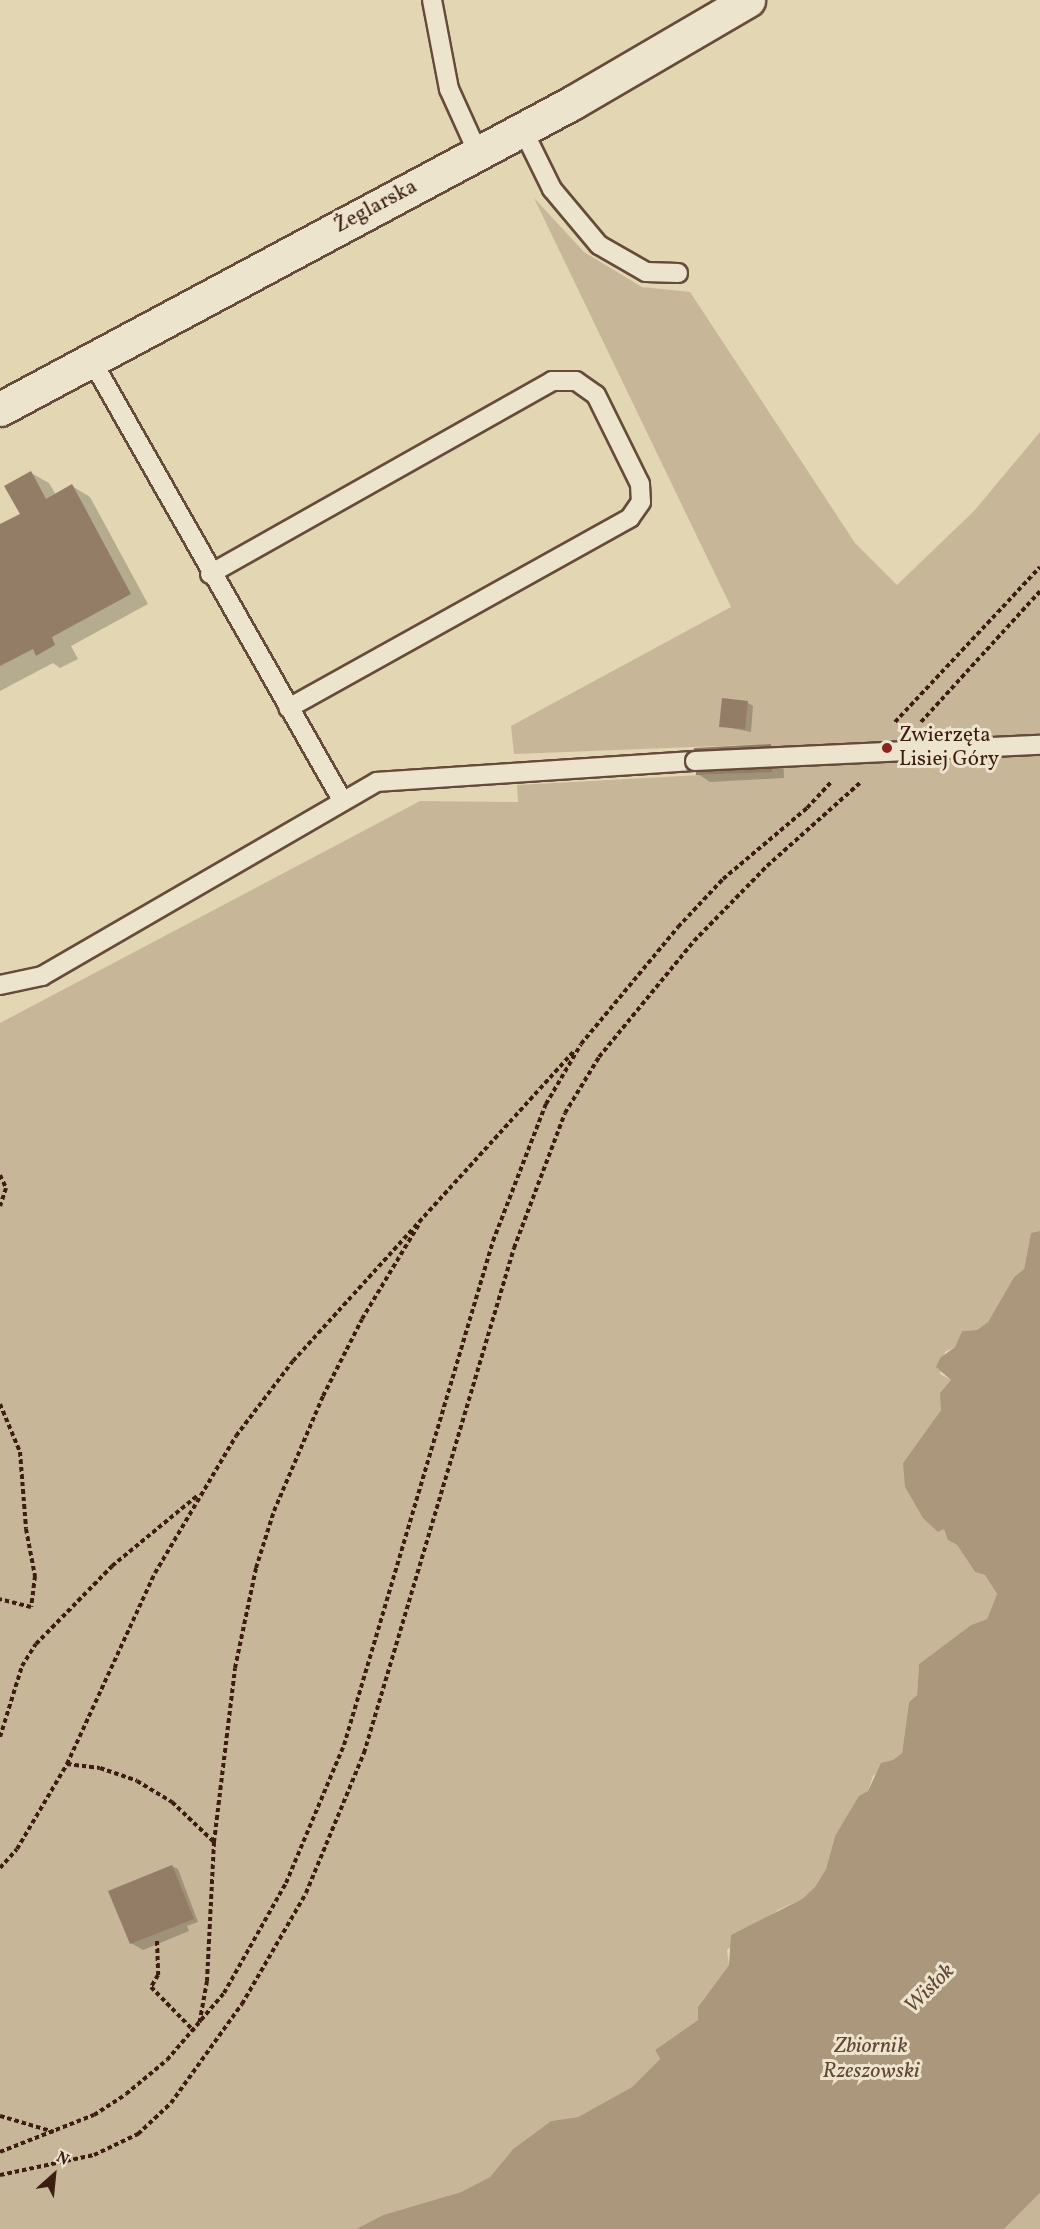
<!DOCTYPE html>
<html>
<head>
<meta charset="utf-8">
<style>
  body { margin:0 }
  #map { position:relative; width:1040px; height:2229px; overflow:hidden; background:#e3d6b3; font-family:Vollkorn,serif }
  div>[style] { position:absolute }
  .green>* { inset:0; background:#c7b798 }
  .water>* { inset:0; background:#ab977c }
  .shadow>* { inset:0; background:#0003 }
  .building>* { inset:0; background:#937d66 }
  .path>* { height:4px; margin-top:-2px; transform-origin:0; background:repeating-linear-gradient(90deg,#3d1d12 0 4.5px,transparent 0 7.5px) }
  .roads { filter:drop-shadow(2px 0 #664b3a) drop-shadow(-2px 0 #664b3a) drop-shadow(0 2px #664b3a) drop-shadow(0 -2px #664b3a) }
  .lane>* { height:18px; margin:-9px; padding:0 9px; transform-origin:9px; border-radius:9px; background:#ede4ce }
  .street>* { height:33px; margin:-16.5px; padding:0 16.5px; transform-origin:16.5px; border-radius:16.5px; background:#ede4ce }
  .bridges { filter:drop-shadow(2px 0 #664b3a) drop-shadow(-2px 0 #664b3a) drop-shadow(0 2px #664b3a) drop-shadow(0 -2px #664b3a) }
  .lane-bridge>* { height:18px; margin:-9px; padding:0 9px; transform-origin:9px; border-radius:9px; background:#ede4ce }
  .dots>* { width:16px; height:16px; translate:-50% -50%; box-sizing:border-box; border:3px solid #ede4ce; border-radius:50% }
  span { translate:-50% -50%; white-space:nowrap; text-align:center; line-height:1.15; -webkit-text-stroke:6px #ede4ce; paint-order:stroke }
  .street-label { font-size:21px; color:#3d1d12 }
  .poi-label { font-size:21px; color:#3d1d12 }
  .left { translate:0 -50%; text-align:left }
  .water-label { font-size:22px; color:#644837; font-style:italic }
  .north { position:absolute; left:24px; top:2145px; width:60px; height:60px; -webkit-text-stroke:4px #ede4ce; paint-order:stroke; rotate:27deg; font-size:16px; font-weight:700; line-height:24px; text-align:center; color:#3d1d12 }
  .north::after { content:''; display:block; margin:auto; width:21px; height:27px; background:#3d1d12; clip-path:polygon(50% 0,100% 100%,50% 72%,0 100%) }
</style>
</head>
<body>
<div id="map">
  <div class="green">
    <i style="clip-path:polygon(534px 198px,584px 252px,642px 287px,690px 292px,855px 543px,897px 585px,974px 511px,1040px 432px,1040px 1231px,1031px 1234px,1024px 1269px,1014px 1277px,988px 1322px,977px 1330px,962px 1331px,955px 1347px,945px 1352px,940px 1374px,951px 1380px,941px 1410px,903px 1463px,947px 1533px,948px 1540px,957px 1545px,975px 1572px,985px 1575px,997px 1594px,987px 1619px,971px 1625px,919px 1664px,917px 1695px,909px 1702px,902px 1753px,873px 1776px,868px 1791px,835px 1836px,826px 1869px,815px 1887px,802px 1899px,778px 1910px,727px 1950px,729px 1965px,698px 2007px,698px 2020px,655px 2050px,660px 2059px,632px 2087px,578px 2117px,551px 2121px,513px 2149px,490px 2177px,461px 2192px,383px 2215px,356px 2229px,0 2229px,0 1023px,420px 801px,518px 802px,517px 785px,772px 771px,771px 744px,514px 754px,511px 726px,731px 607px)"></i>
    <i style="clip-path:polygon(1040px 2193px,1040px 2229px,1004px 2229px)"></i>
  </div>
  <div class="water">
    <i style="clip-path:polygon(1040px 1231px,1040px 2193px,1004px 2229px,356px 2229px,383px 2215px,461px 2192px,490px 2177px,513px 2149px,551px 2121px,578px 2117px,632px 2087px,660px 2059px,655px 2050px,698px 2020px,698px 2007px,729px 1965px,731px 1935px,802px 1899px,815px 1887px,826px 1869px,835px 1836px,859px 1796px,868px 1791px,881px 1763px,893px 1760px,902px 1753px,909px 1702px,917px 1695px,919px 1664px,971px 1625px,987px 1619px,997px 1594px,985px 1575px,975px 1572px,957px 1545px,948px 1540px,944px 1529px,938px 1532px,923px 1518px,905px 1487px,903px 1463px,941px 1410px,940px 1393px,951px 1380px,936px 1367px,940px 1358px,955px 1347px,962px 1331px,977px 1330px,988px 1322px,1014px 1277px,1024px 1269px,1031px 1233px)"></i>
  </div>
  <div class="shadow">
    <i style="clip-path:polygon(31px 473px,49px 483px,56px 495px,72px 486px,90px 497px,148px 604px,71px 646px,78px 659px,60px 668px,53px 663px,0 691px,0 526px,22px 514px)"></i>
    <i style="clip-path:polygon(748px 703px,753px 706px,751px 732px,721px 726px)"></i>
    <i style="clip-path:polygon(771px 746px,783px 753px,784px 778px,710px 782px,698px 774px)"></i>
    <i style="clip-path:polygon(172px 1866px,178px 1869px,198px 1922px,187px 1926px,189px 1931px,143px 1950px,131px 1943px)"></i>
  </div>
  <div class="building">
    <i style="clip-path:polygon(31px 471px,46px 499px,72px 484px,131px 594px,52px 637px,55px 645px,36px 656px,33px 649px,0 666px,0 524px,20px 514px,4px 486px)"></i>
    <i style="clip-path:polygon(722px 698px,748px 701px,745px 729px,719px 727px)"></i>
    <i style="clip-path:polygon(771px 744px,772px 772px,696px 775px,694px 748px)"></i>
    <i style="clip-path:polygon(172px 1865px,194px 1919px,130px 1944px,108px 1891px)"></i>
  </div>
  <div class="path">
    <i style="left:895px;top:722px;width:212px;rotate:-46.9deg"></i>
    <i style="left:921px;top:722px;width:177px;rotate:-47.7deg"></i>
    <i style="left:0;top:1175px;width:14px;rotate:65deg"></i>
    <i style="left:6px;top:1188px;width:19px;rotate:108deg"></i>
    <i style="left:0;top:1404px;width:52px;rotate:67.4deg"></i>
    <i style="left:20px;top:1452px;width:77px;rotate:85.5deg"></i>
    <i style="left:26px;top:1529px;width:48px;rotate:79.2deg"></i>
    <i style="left:35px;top:1576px;width:31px;rotate:97deg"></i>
    <i style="left:31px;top:1607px;width:32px;rotate:-166deg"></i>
    <i style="left:0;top:1737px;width:74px;rotate:-72.8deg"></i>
    <i style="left:22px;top:1666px;width:26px;rotate:-58deg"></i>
    <i style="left:36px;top:1644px;width:109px;rotate:-45.7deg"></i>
    <i style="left:112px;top:1566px;width:112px;rotate:-39.5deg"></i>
    <i style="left:67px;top:1764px;width:33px;rotate:7deg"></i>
    <i style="left:100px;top:1768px;width:39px;rotate:19deg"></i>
    <i style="left:137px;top:1781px;width:41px;rotate:31deg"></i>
    <i style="left:172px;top:1802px;width:58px;rotate:43.6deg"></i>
    <i style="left:214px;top:1842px;width:139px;rotate:92.9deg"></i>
    <i style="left:207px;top:1981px;width:45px;rotate:100.3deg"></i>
    <i style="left:214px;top:1842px;width:175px;rotate:-83.1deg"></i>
    <i style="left:235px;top:1668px;width:102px;rotate:-78.1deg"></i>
    <i style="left:256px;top:1568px;width:60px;rotate:-72.5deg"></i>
    <i style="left:274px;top:1511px;width:125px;rotate:-66.9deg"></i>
    <i style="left:323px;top:1396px;width:86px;rotate:-63.1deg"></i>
    <i style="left:362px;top:1319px;width:111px;rotate:-59deg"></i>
    <i style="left:0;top:1868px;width:25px;rotate:-48deg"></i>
    <i style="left:17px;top:1849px;width:99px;rotate:-59.5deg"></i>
    <i style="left:67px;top:1764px;width:210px;rotate:-65.3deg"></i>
    <i style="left:155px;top:1573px;width:159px;rotate:-59.4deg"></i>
    <i style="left:236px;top:1436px;width:94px;rotate:-52.8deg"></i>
    <i style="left:293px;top:1361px;width:420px;rotate:-47.8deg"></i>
    <i style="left:157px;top:1941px;width:34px;rotate:88deg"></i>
    <i style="left:158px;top:1975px;width:14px;rotate:120deg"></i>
    <i style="left:151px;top:1987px;width:62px;rotate:45.7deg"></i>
    <i style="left:0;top:2116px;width:56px;rotate:16.5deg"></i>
    <i style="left:0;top:2152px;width:101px;rotate:-21.5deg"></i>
    <i style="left:94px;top:2115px;width:38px;rotate:-33deg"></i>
    <i style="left:126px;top:2094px;width:53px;rotate:-39.7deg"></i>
    <i style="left:167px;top:2060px;width:88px;rotate:-49.6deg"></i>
    <i style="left:224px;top:1993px;width:126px;rotate:-60.6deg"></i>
    <i style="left:286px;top:1883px;width:150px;rotate:-67.2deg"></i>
    <i style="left:344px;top:1745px;width:526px;rotate:-73.53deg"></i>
    <i style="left:493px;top:1241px;width:147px;rotate:-68.9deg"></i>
    <i style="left:546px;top:1104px;width:69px;rotate:-59.7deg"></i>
    <i style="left:581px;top:1044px;width:152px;rotate:-50.3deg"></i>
    <i style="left:678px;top:927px;width:66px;rotate:-46.8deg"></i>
    <i style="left:723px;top:879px;width:110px;rotate:-40.2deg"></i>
    <i style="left:807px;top:808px;width:37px;rotate:-47deg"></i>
    <i style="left:0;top:2175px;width:96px;rotate:-12deg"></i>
    <i style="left:94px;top:2155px;width:49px;rotate:-25.5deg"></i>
    <i style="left:138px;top:2134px;width:45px;rotate:-43.2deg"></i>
    <i style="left:171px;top:2103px;width:122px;rotate:-54.4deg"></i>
    <i style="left:242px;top:2004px;width:128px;rotate:-60deg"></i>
    <i style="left:306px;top:1893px;width:152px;rotate:-67.5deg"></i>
    <i style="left:364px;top:1753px;width:527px;rotate:-73.46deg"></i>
    <i style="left:514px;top:1248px;width:144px;rotate:-69.3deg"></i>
    <i style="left:565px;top:1113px;width:66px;rotate:-58.7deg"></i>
    <i style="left:599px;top:1057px;width:150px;rotate:-50.7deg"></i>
    <i style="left:694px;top:941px;width:105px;rotate:-45.8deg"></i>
    <i style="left:767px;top:866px;width:126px;rotate:-41.8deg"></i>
  </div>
  <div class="roads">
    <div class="lane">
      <i style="left:432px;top:0;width:91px;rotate:79.2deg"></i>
      <i style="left:449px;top:89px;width:70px;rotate:65.6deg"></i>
      <i style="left:523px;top:130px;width:66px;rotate:63.8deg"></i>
      <i style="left:552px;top:189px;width:73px;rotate:50deg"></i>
      <i style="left:599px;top:245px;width:54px;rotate:29.9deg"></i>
      <i style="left:646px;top:272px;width:32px;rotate:2deg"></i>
      <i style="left:91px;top:359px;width:507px;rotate:60.35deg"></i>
      <i style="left:210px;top:574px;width:393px;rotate:-29.4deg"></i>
      <i style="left:552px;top:381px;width:24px"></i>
      <i style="left:576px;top:381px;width:24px;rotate:35deg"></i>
      <i style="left:596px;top:395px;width:99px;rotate:63.7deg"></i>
      <i style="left:640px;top:484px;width:18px;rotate:87deg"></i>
      <i style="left:641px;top:502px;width:19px;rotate:125deg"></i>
      <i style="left:630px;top:518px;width:391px;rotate:150.9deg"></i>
      <i style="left:0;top:985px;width:43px;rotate:-12.1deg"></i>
      <i style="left:42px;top:976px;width:387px;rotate:-30.1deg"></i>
      <i style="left:377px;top:782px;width:319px;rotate:-3.8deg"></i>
    </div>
    <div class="street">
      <i style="left:0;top:409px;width:649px;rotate:-28.15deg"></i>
      <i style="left:572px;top:103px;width:204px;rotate:-30.3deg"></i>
    </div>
  </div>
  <div class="bridges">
    <div class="lane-bridge">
      <i style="left:695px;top:761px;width:345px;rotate:-2.7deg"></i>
    </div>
  </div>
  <div class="dots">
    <i style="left:887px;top:748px;background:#8f2418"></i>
  </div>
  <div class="street-label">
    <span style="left:376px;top:207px;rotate:-28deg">Żeglarska</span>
  </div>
  <div class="poi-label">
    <span class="left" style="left:899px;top:748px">Zwierzęta<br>Lisiej Góry</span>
  </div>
  <div class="water-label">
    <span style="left:930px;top:1989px;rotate:-45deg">Wisłok</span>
    <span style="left:871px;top:2059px">Zbiornik<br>Rzeszowski</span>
  </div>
  <div class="north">N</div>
</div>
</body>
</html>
